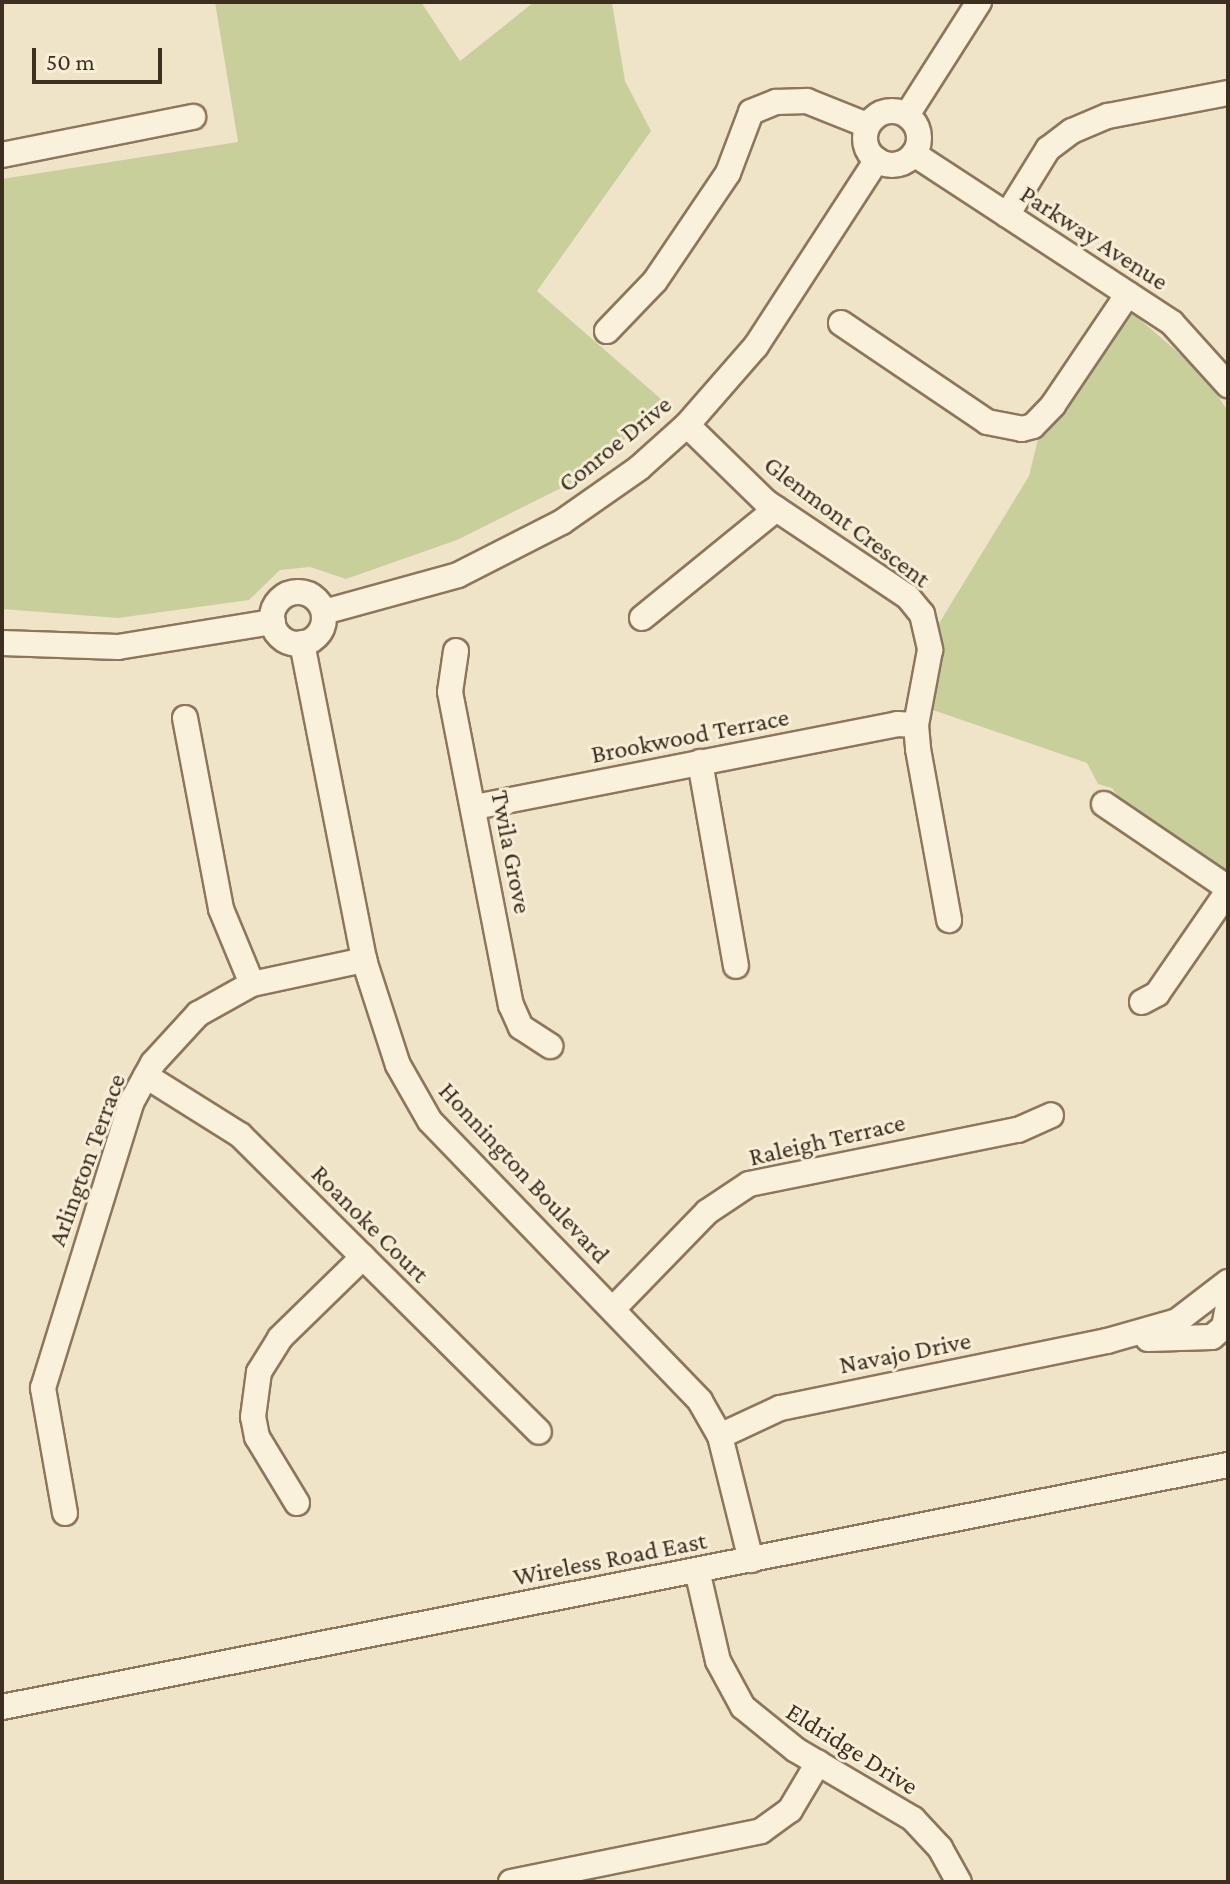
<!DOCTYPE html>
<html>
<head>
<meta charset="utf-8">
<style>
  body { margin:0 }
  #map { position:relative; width:1230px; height:1884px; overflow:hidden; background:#f0e4c8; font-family:"Crimson Pro",serif }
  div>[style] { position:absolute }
  .green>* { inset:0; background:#c9cf9b }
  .roads { filter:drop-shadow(2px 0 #8d765c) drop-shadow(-2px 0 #8d765c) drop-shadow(0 2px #8d765c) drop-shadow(0 -2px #8d765c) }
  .minor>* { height:24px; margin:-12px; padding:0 12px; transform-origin:12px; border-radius:12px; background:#faf1dc }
  .minor>.ring { margin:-12px; padding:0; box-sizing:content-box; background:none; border:24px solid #faf1dc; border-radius:50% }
  span { translate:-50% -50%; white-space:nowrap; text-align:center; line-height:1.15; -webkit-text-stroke:6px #f7eed8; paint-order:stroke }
  .street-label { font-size:26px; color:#3d2e20 }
  .frame { position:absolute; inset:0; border:4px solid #3d2e20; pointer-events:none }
  .scale { position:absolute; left:32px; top:48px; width:130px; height:36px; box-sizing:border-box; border:4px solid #3d2e20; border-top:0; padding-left:10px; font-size:24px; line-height:28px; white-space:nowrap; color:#3d2e20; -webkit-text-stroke:6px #f7eed8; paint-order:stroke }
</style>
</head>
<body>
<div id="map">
  <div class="green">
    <i style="clip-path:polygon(215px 2px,421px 2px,460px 61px,534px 2px,612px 3px,625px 81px,651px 131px,537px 291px,661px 399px,597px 470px,457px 540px,346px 579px,310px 567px,280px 570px,249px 600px,118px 618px,2px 609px,2px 179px,238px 142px)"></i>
    <i style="clip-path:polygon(1129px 310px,1202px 373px,1228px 411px,1228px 869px,1218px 869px,1126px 808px,1112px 788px,1098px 784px,1087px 763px,930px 709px,941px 646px,938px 625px,1029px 476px,1039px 435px,1059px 418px)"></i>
  </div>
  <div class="roads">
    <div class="minor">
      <i class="ring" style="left:865px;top:111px;width:30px;height:30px"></i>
      <i style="left:907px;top:115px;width:134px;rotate:-57.5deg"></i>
      <i style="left:914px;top:154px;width:308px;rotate:33.2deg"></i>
      <i style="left:1172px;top:323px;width:84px;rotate:47.9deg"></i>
      <i style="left:2px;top:155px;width:195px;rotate:-11.3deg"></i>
      <i style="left:1007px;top:215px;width:78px;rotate:-58.2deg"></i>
      <i style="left:1048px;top:149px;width:30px;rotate:-37deg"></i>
      <i style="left:1072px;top:131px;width:39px;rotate:-23deg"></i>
      <i style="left:1108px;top:116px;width:122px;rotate:-10.9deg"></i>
      <i style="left:841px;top:323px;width:176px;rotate:34.1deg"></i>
      <i style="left:987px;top:422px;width:36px;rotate:11deg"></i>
      <i style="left:1022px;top:429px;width:11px;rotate:-15deg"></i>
      <i style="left:1033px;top:426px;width:29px;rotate:-46deg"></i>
      <i style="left:1053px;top:405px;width:134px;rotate:-56deg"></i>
      <i style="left:607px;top:331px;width:69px;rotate:-46.2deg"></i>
      <i style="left:655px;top:281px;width:130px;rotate:-55.9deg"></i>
      <i style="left:728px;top:173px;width:65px;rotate:-69.3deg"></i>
      <i style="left:751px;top:112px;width:27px;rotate:-22deg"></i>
      <i style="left:776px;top:102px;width:31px;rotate:-2deg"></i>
      <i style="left:807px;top:101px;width:65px;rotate:21.8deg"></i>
      <i style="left:687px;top:425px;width:110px;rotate:44.3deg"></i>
      <i style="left:766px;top:502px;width:171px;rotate:33.8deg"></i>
      <i style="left:908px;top:597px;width:22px;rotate:51deg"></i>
      <i style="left:922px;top:614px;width:37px;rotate:77deg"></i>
      <i style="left:930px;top:650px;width:76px;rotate:100.6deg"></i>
      <i style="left:916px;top:725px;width:24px;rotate:85deg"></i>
      <i style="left:918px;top:749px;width:174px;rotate:79.7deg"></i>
      <i class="ring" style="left:272px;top:592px;width:28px;height:28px"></i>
      <i style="left:324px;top:612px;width:139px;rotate:-15.4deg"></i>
      <i style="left:458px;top:575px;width:117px;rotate:-27deg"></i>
      <i style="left:562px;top:522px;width:94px;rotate:-35deg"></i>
      <i style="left:639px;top:468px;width:64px;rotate:-41.9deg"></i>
      <i style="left:687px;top:425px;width:105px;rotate:-48.9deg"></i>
      <i style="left:756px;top:346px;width:222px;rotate:-57deg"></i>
      <i style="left:642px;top:618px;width:173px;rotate:-39.1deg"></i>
      <i style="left:2px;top:643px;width:116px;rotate:2deg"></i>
      <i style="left:118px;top:647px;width:157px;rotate:-9.2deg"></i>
      <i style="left:302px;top:643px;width:323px;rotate:78.9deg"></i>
      <i style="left:364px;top:960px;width:110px;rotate:72.1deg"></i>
      <i style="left:398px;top:1065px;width:64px;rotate:60.3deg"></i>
      <i style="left:430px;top:1121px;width:389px;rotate:46deg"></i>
      <i style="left:700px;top:1401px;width:40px;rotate:60.3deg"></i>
      <i style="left:720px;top:1436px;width:128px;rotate:76deg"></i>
      <i style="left:456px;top:651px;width:41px;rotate:98.3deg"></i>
      <i style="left:450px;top:692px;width:319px;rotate:79deg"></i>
      <i style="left:511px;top:1005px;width:24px;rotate:66deg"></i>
      <i style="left:521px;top:1027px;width:35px;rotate:33deg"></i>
      <i style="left:185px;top:718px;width:194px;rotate:79.3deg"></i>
      <i style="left:221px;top:909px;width:81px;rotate:67.5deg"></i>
      <i style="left:700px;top:762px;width:207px;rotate:80deg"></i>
      <i style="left:1104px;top:804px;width:150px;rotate:34.1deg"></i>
      <i style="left:475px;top:807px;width:430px;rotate:-11.1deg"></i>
      <i style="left:897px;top:724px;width:19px;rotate:3deg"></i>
      <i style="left:1142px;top:1002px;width:17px;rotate:-28deg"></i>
      <i style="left:1157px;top:994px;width:125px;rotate:-55.4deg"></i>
      <i style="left:146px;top:1076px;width:111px;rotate:32.1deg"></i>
      <i style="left:240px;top:1135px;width:421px;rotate:44.8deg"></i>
      <i style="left:613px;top:1309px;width:135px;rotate:-45.9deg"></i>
      <i style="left:707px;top:1212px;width:50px;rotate:-33.7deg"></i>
      <i style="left:749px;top:1184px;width:274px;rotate:-11.4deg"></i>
      <i style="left:1018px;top:1130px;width:36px;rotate:-24deg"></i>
      <i style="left:1148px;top:1339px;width:64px;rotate:-1.8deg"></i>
      <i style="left:1212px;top:1337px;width:16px;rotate:-40deg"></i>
      <i style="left:1224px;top:1327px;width:21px;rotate:-79deg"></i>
      <i style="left:720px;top:1436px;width:66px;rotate:-25deg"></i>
      <i style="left:780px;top:1408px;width:334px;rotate:-11.6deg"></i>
      <i style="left:1107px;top:1341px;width:73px;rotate:-15.9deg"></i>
      <i style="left:1177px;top:1321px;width:64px;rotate:-37.4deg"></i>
      <i style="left:297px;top:1503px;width:77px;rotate:-121.2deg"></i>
      <i style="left:257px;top:1437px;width:20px;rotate:-101deg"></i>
      <i style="left:253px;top:1417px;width:45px;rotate:-82.4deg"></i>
      <i style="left:259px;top:1372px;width:40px;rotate:-58deg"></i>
      <i style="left:280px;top:1338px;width:116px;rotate:-44.3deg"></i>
      <i style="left:65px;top:1513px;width:127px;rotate:-100deg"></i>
      <i style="left:43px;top:1388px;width:298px;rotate:-72.8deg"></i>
      <i style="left:131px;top:1103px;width:46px;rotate:-61.2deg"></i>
      <i style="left:153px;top:1063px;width:67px;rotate:-47.4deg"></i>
      <i style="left:198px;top:1014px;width:62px;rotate:-29.1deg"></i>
      <i style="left:252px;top:984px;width:115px;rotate:-12.1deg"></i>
      <i style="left:697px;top:1570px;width:93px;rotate:77deg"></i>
      <i style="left:718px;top:1661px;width:52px;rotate:61.5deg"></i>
      <i style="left:743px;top:1707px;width:68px;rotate:39.1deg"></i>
      <i style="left:796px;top:1750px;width:136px;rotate:30.5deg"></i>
      <i style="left:913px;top:1819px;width:40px;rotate:47deg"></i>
      <i style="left:940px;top:1848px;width:39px;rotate:61deg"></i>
      <i style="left:2px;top:1707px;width:1250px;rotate:-11.17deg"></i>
      <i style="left:511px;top:1882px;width:255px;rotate:-11.5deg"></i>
      <i style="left:761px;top:1831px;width:36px;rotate:-36deg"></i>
      <i style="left:790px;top:1810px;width:55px;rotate:-59.2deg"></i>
    </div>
  </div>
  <div class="street-label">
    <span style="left:1094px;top:238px;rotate:33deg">Parkway Avenue</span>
    <span style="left:615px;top:444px;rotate:-39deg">Conroe Drive</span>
    <span style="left:847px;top:522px;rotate:37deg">Glenmont Crescent</span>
    <span style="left:690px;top:736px;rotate:-11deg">Brookwood Terrace</span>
    <span style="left:511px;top:852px;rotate:79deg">Twila Grove</span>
    <span style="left:827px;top:1140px;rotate:-13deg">Raleigh Terrace</span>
    <span style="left:87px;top:1160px;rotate:-70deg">Arlington Terrace</span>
    <span style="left:524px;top:1173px;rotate:47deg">Honnington Boulevard</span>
    <span style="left:370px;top:1224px;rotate:45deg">Roanoke Court</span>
    <span style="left:905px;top:1353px;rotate:-11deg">Navajo Drive</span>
    <span style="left:610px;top:1559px;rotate:-11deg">Wireless Road East</span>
    <span style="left:852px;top:1749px;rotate:32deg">Eldridge Drive</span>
  </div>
  <div class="frame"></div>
  <div class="scale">50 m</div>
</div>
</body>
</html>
